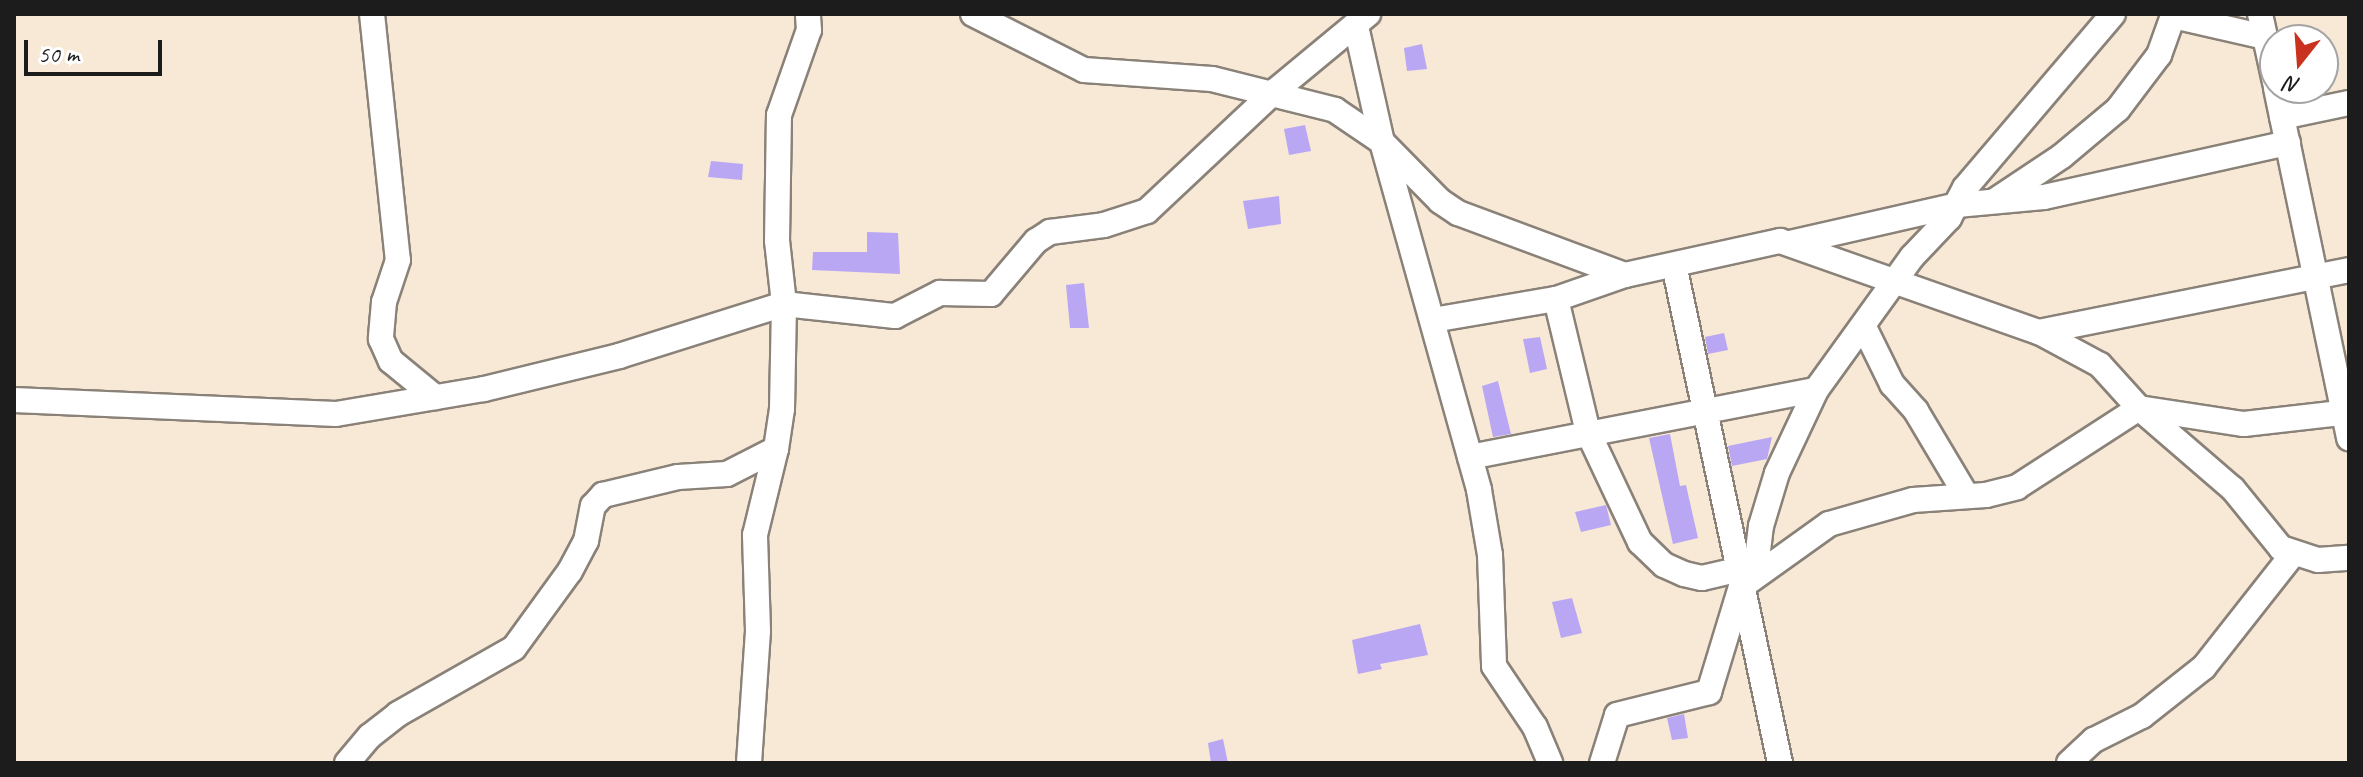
<!DOCTYPE html>
<html>
<head>
<meta charset="utf-8">
<style>
  body { margin:0 }
  #map { position:relative; width:2363px; height:777px; overflow:hidden; background:#f7e9d6; font-family:Caveat,sans-serif }
  div>[style] { position:absolute }
  .building>* { inset:0; background:#b9a7f4 }
  .roads { filter:drop-shadow(2px 0 #8a8279) drop-shadow(-2px 0 #8a8279) drop-shadow(0 2px #8a8279) drop-shadow(0 -2px #8a8279) }
  .minor>* { height:24px; margin:-12px; padding:0 12px; transform-origin:12px; border-radius:12px; background:#fff }
  span { translate:-50% -50%; white-space:nowrap; text-align:center; line-height:1.15; -webkit-text-stroke:6px #fff; paint-order:stroke }
  .frame { position:absolute; inset:0; border:16px solid #1c1c1c; pointer-events:none }
  .north { position:absolute; left:2259px; top:24px; width:80px; height:80px; box-sizing:border-box; background:#fff; border:2px solid #a4a4a4; border-radius:50%; rotate:197deg; font-size:22px; font-weight:700; line-height:32px; text-align:center; color:#1c1c1c }
  .north::after { content:''; display:block; margin:auto; width:28px; height:36px; background:#c8321e; clip-path:polygon(50% 0,100% 100%,50% 72%,0 100%) }
  .scale { position:absolute; left:24px; top:40px; width:138px; height:36px; box-sizing:border-box; border:4px solid #1c1c1c; border-top:0; padding-left:10px; font-size:24px; line-height:28px; white-space:nowrap; color:#1c1c1c; -webkit-text-stroke:6px #fff; paint-order:stroke }
</style>
</head>
<body>
<div id="map">
  <div class="building">
    <i style="clip-path:polygon(1422px 44px,1427px 69px,1407px 71px,1404px 48px)"></i>
    <i style="clip-path:polygon(1305px 125px,1311px 151px,1289px 155px,1284px 129px)"></i>
    <i style="clip-path:polygon(711px 161px,743px 164px,742px 180px,708px 177px)"></i>
    <i style="clip-path:polygon(1279px 196px,1281px 224px,1248px 229px,1243px 201px)"></i>
    <i style="clip-path:polygon(867px 232px,898px 233px,900px 274px,812px 270px,813px 252px,867px 252px)"></i>
    <i style="clip-path:polygon(1084px 283px,1089px 328px,1070px 328px,1066px 285px)"></i>
    <i style="clip-path:polygon(1724px 333px,1728px 350px,1708px 354px,1705px 337px)"></i>
    <i style="clip-path:polygon(1540px 337px,1547px 369px,1530px 373px,1523px 339px)"></i>
    <i style="clip-path:polygon(1498px 381px,1511px 434px,1493px 437px,1482px 386px)"></i>
    <i style="clip-path:polygon(1670px 434px,1680px 486px,1686px 485px,1698px 538px,1673px 544px,1649px 438px)"></i>
    <i style="clip-path:polygon(1772px 437px,1767px 459px,1732px 466px,1728px 446px)"></i>
    <i style="clip-path:polygon(1606px 505px,1611px 525px,1581px 532px,1575px 512px)"></i>
    <i style="clip-path:polygon(1572px 598px,1582px 633px,1561px 638px,1552px 602px)"></i>
    <i style="clip-path:polygon(1420px 624px,1428px 655px,1380px 664px,1382px 669px,1358px 674px,1352px 640px)"></i>
    <i style="clip-path:polygon(1684px 714px,1688px 738px,1672px 740px,1667px 718px)"></i>
    <i style="clip-path:polygon(1223px 739px,1228px 763px,1211px 763px,1208px 743px)"></i>
  </div>
  <div class="roads">
    <div class="minor">
      <i style="left:372px;top:14px;width:247px;rotate:84deg"></i>
      <i style="left:398px;top:260px;width:44px;rotate:108.4deg"></i>
      <i style="left:384px;top:302px;width:37px;rotate:95deg"></i>
      <i style="left:381px;top:339px;width:24px;rotate:66deg"></i>
      <i style="left:391px;top:361px;width:57px;rotate:39.3deg"></i>
      <i style="left:973px;top:14px;width:124px;rotate:26.8deg"></i>
      <i style="left:1084px;top:70px;width:128px;rotate:4deg"></i>
      <i style="left:1212px;top:79px;width:127px;rotate:14.1deg"></i>
      <i style="left:1335px;top:110px;width:57px;rotate:34.2deg"></i>
      <i style="left:1382px;top:142px;width:83px;rotate:45.5deg"></i>
      <i style="left:1440px;top:201px;width:22px;rotate:34deg"></i>
      <i style="left:1458px;top:213px;width:178px;rotate:20.4deg"></i>
      <i style="left:1625px;top:275px;width:159px;rotate:-12.4deg"></i>
      <i style="left:1780px;top:241px;width:275px;rotate:19.4deg"></i>
      <i style="left:2039px;top:332px;width:69px;rotate:28.4deg"></i>
      <i style="left:2100px;top:365px;width:58px;rotate:47.8deg"></i>
      <i style="left:2139px;top:408px;width:124px;rotate:40.8deg"></i>
      <i style="left:2233px;top:489px;width:76px;rotate:50.9deg"></i>
      <i style="left:2281px;top:548px;width:39px;rotate:18deg"></i>
      <i style="left:2318px;top:560px;width:31px;rotate:-4deg"></i>
      <i style="left:2260px;top:14px;width:70px;rotate:77.6deg"></i>
      <i style="left:1356px;top:26px;width:119px;rotate:77.4deg"></i>
      <i style="left:1382px;top:142px;width:361px;rotate:74.4deg"></i>
      <i style="left:1479px;top:490px;width:66px;rotate:80.4deg"></i>
      <i style="left:1490px;top:555px;width:111px;rotate:87.9deg"></i>
      <i style="left:1494px;top:666px;width:73px;rotate:56.1deg"></i>
      <i style="left:1535px;top:727px;width:39px;rotate:67deg"></i>
      <i style="left:2276px;top:88px;width:358px;rotate:78.2deg"></i>
      <i style="left:2282px;top:117px;width:68px;rotate:-11.8deg"></i>
      <i style="left:1996px;top:200px;width:79px;rotate:-33.7deg"></i>
      <i style="left:2062px;top:156px;width:73px;rotate:-40deg"></i>
      <i style="left:2118px;top:109px;width:68px;rotate:-52.8deg"></i>
      <i style="left:2159px;top:55px;width:41px;rotate:-70.3deg"></i>
      <i style="left:2173px;top:16px;width:94px;rotate:12.9deg"></i>
      <i style="left:1790px;top:243px;width:171px;rotate:-12.8deg"></i>
      <i style="left:1957px;top:205px;width:87px;rotate:-5.3deg"></i>
      <i style="left:2044px;top:197px;width:250px;rotate:-12.5deg"></i>
      <i style="left:1674px;top:265px;width:509px;rotate:77.98deg"></i>
      <i style="left:1556px;top:299px;width:137px;rotate:76.5deg"></i>
      <i style="left:1588px;top:432px;width:122px;rotate:64.7deg"></i>
      <i style="left:1640px;top:542px;width:33px;rotate:44deg"></i>
      <i style="left:1664px;top:565px;width:22px;rotate:24deg"></i>
      <i style="left:1684px;top:574px;width:18px;rotate:13deg"></i>
      <i style="left:1702px;top:578px;width:37px;rotate:-13deg"></i>
      <i style="left:1433px;top:320px;width:125px;rotate:-9.7deg"></i>
      <i style="left:1556px;top:299px;width:73px;rotate:-19.2deg"></i>
      <i style="left:1864px;top:327px;width:64px;rotate:63.8deg"></i>
      <i style="left:1892px;top:384px;width:36px;rotate:48deg"></i>
      <i style="left:1916px;top:411px;width:98px;rotate:59.2deg"></i>
      <i style="left:2039px;top:332px;width:316px;rotate:-11.3deg"></i>
      <i style="left:14px;top:400px;width:322px;rotate:2.5deg"></i>
      <i style="left:336px;top:414px;width:150px;rotate:-9.6deg"></i>
      <i style="left:484px;top:389px;width:139px;rotate:-13.7deg"></i>
      <i style="left:619px;top:356px;width:173px;rotate:-17.5deg"></i>
      <i style="left:784px;top:304px;width:63px;rotate:-96.3deg"></i>
      <i style="left:777px;top:241px;width:126px;rotate:-89.1deg"></i>
      <i style="left:779px;top:115px;width:90px;rotate:-70.6deg"></i>
      <i style="left:809px;top:30px;width:16px;rotate:-94deg"></i>
      <i style="left:1470px;top:457px;width:352px;rotate:-11deg"></i>
      <i style="left:1755px;top:576px;width:50px;rotate:-83.2deg"></i>
      <i style="left:1761px;top:526px;width:55px;rotate:-73.2deg"></i>
      <i style="left:1777px;top:473px;width:92px;rotate:-64.8deg"></i>
      <i style="left:1816px;top:390px;width:164px;rotate:-54.2deg"></i>
      <i style="left:1912px;top:257px;width:54px;rotate:-46.5deg"></i>
      <i style="left:1949px;top:218px;width:34px;rotate:-62deg"></i>
      <i style="left:1965px;top:188px;width:228px;rotate:-49.6deg"></i>
      <i style="left:347px;top:763px;width:35px;rotate:-50deg"></i>
      <i style="left:370px;top:736px;width:36px;rotate:-38deg"></i>
      <i style="left:398px;top:714px;width:133px;rotate:-29.6deg"></i>
      <i style="left:514px;top:648px;width:95px;rotate:-54deg"></i>
      <i style="left:570px;top:571px;width:34px;rotate:-62deg"></i>
      <i style="left:586px;top:541px;width:36px;rotate:-79deg"></i>
      <i style="left:593px;top:506px;width:15px;rotate:-48deg"></i>
      <i style="left:603px;top:495px;width:77px;rotate:-13.5deg"></i>
      <i style="left:678px;top:477px;width:49px;rotate:-3.5deg"></i>
      <i style="left:727px;top:474px;width:55px;rotate:-27deg"></i>
      <i style="left:776px;top:449px;width:40px;rotate:-81.5deg"></i>
      <i style="left:782px;top:409px;width:105px;rotate:-88.9deg"></i>
      <i style="left:784px;top:304px;width:112px;rotate:6.2deg"></i>
      <i style="left:895px;top:316px;width:51px;rotate:-27.1deg"></i>
      <i style="left:940px;top:293px;width:51px;rotate:1.1deg"></i>
      <i style="left:991px;top:294px;width:70px;rotate:-49.7deg"></i>
      <i style="left:1036px;top:241px;width:17px;rotate:-33deg"></i>
      <i style="left:1050px;top:232px;width:54px;rotate:-7.4deg"></i>
      <i style="left:1104px;top:225px;width:45px;rotate:-18deg"></i>
      <i style="left:1147px;top:211px;width:175px;rotate:-43.2deg"></i>
      <i style="left:1275px;top:91px;width:121px;rotate:-39.6deg"></i>
      <i style="left:749px;top:763px;width:132px;rotate:-86.1deg"></i>
      <i style="left:758px;top:631px;width:96px;rotate:-91.8deg"></i>
      <i style="left:755px;top:535px;width:89px;rotate:-76.3deg"></i>
      <i style="left:1602px;top:763px;width:50px;rotate:-72.6deg"></i>
      <i style="left:1617px;top:715px;width:95px;rotate:-14deg"></i>
      <i style="left:1709px;top:692px;width:110px;rotate:-73.1deg"></i>
      <i style="left:1741px;top:587px;width:108px;rotate:-35.6deg"></i>
      <i style="left:1829px;top:524px;width:87px;rotate:-15.9deg"></i>
      <i style="left:1913px;top:500px;width:73px;rotate:-3.9deg"></i>
      <i style="left:1986px;top:495px;width:32px;rotate:-14deg"></i>
      <i style="left:2017px;top:487px;width:145px;rotate:-32.9deg"></i>
      <i style="left:2139px;top:408px;width:106px;rotate:8.7deg"></i>
      <i style="left:2244px;top:424px;width:106px;rotate:-6.5deg"></i>
      <i style="left:2069px;top:763px;width:34px;rotate:-43deg"></i>
      <i style="left:2094px;top:740px;width:54px;rotate:-26.6deg"></i>
      <i style="left:2142px;top:716px;width:79px;rotate:-38.3deg"></i>
      <i style="left:2204px;top:667px;width:142px;rotate:-51.8deg"></i>
    </div>
  </div>
  <div class="frame"></div>
  <div class="north">N</div>
  <div class="scale">50 m</div>
</div>
</body>
</html>
